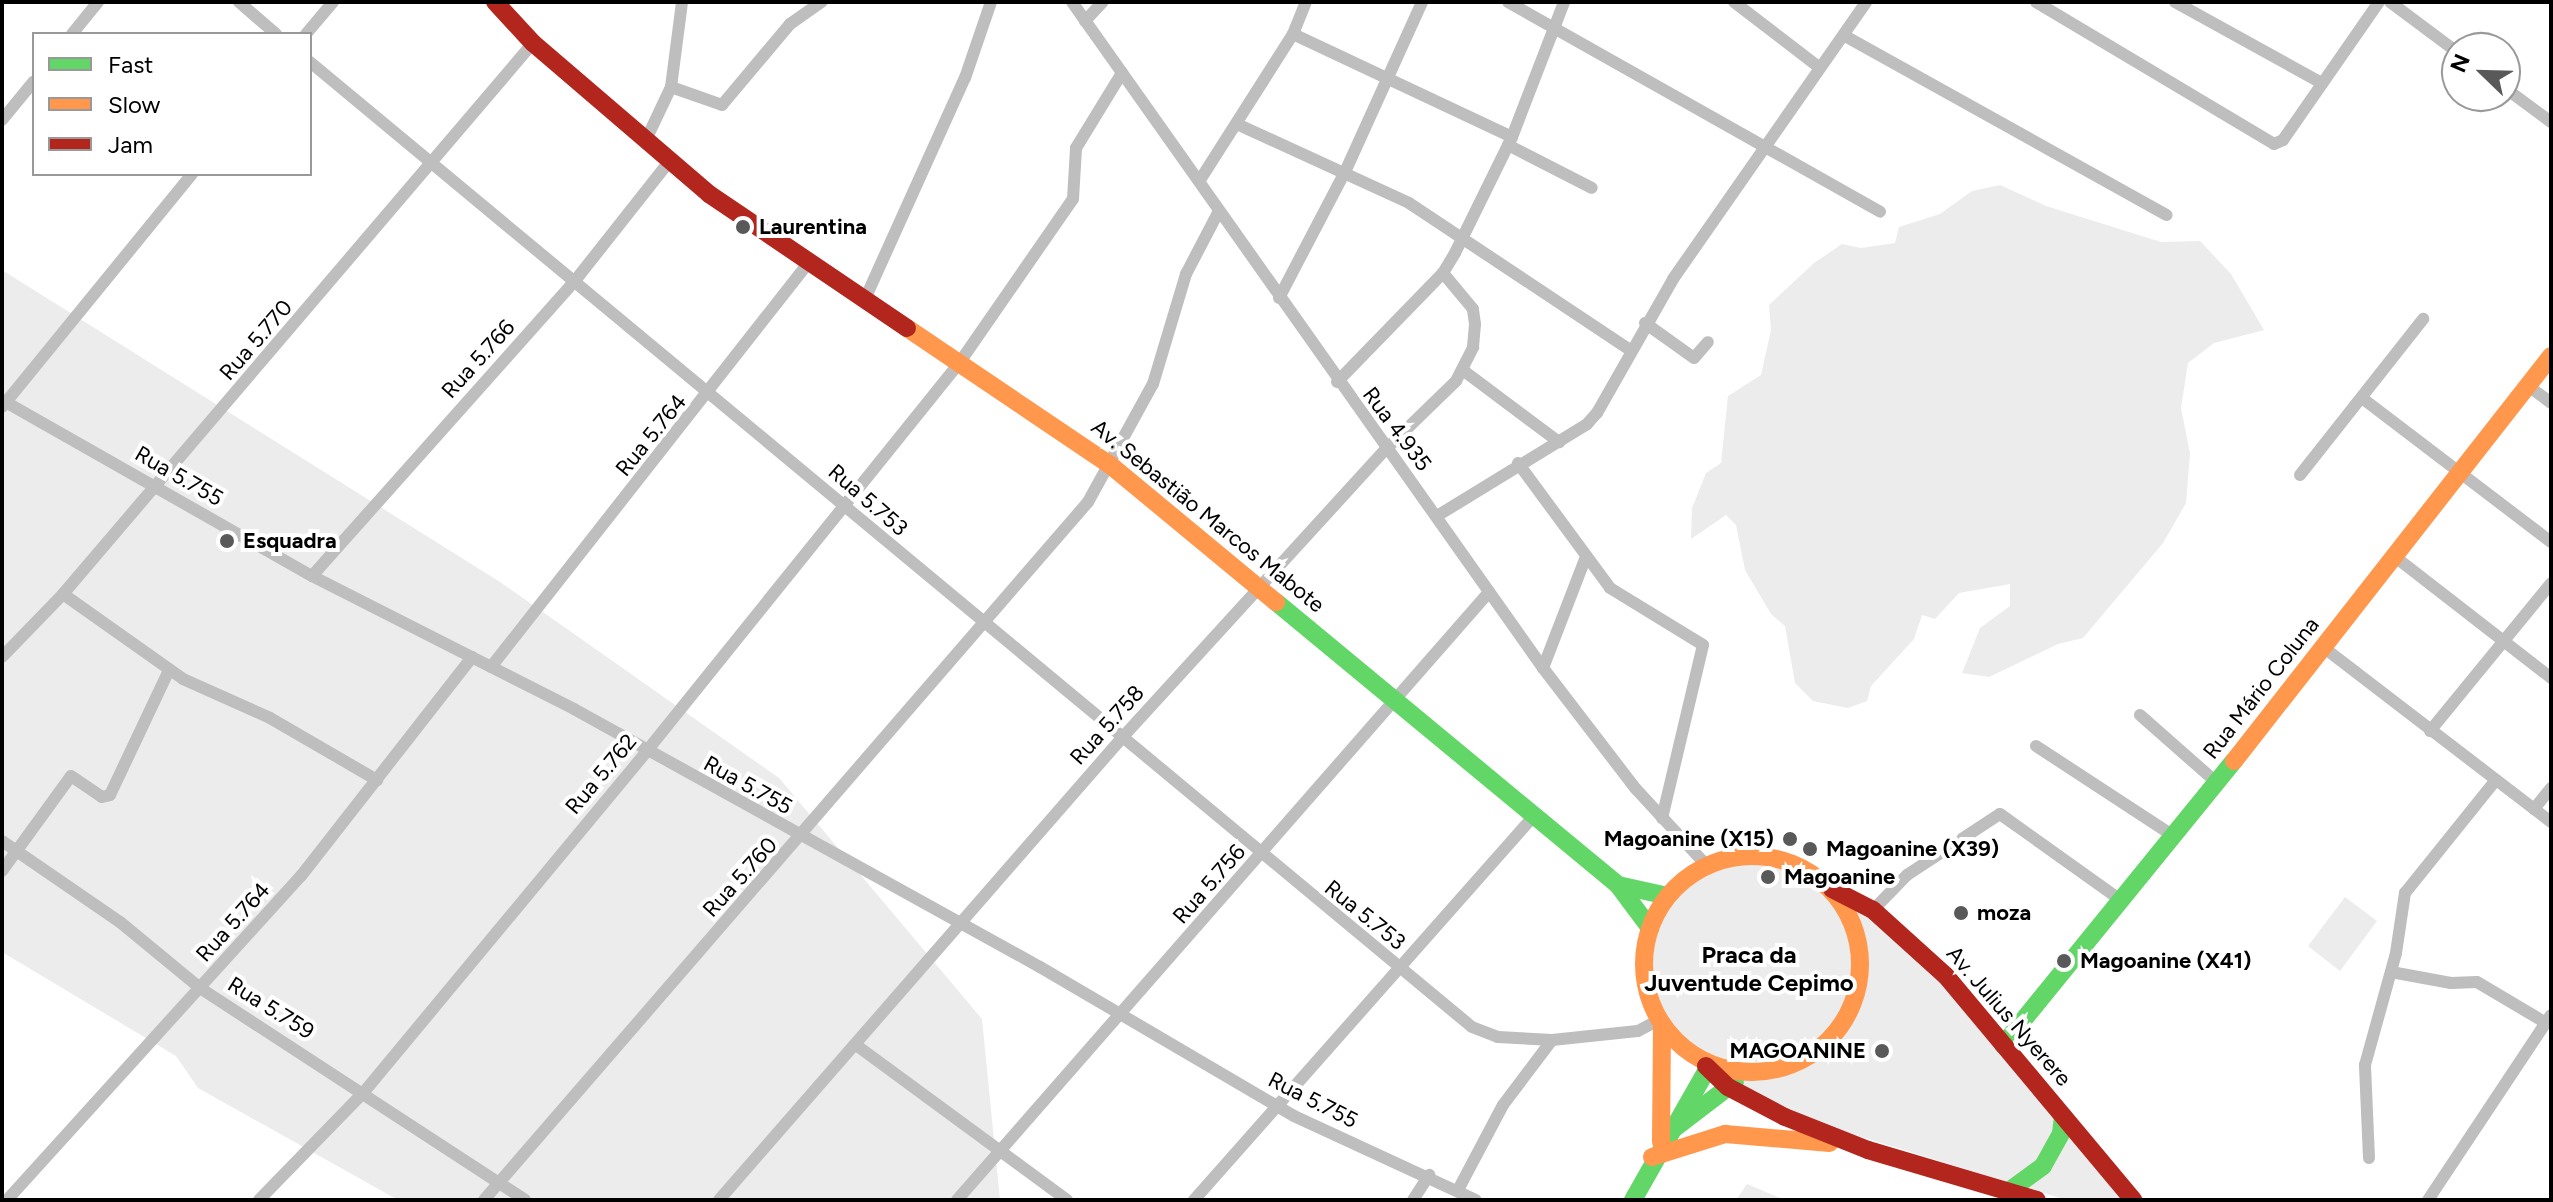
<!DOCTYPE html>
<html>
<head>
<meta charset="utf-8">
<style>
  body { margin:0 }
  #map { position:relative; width:2553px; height:1202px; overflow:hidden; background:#fff; font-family:Figtree,sans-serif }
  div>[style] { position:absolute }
  .green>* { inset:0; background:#ececec }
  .street>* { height:12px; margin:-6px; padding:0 6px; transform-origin:6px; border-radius:6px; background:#bebebe }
  .fast>* { height:18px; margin:-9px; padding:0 9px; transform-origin:9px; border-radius:9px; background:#63d668 }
  .slow>* { height:18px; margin:-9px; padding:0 9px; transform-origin:9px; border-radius:9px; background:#ff974d }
  .slow>.ring { margin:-9px; padding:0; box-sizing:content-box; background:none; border:18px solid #ff974d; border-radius:50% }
  .jam>* { height:18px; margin:-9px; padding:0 9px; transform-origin:9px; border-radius:9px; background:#b3261e }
  .dots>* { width:22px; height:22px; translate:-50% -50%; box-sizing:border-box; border:4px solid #fff; border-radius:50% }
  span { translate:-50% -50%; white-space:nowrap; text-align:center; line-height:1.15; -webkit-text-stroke:8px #fff; paint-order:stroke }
  .poi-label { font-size:22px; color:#000; font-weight:700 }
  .left { translate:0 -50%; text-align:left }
  .right { translate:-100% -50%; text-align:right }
  .street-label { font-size:22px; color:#000 }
  .neighbourhood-label { font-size:24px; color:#000; font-weight:700 }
  .frame { position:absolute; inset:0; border:4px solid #000; pointer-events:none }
  .legend { position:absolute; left:32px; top:32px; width:280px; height:144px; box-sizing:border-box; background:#fff; border:2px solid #999; margin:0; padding:10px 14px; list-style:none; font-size:24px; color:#000 }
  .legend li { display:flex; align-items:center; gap:16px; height:40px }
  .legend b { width:40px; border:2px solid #999 }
  .north { position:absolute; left:2441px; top:32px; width:80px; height:80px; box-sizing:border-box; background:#fff; border:2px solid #999; border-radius:50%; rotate:293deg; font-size:22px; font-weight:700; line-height:32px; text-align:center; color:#000 }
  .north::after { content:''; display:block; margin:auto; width:28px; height:36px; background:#595959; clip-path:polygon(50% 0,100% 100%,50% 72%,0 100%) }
</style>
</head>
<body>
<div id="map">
  <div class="green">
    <i style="clip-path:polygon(2000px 185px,2046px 206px,2161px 242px,2200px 241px,2231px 274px,2264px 330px,2214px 343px,2188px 363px,2181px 408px,2190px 453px,2186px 503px,2163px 543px,2083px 638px,2058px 644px,1989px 677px,1962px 673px,1980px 628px,2010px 606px,2010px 584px,1959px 593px,1935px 619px,1922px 615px,1914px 639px,1871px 686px,1867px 701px,1848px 708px,1813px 701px,1795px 683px,1785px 626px,1771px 614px,1745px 570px,1736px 525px,1726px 515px,1691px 539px,1692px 508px,1706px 473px,1721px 463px,1728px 396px,1761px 375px,1771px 330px,1769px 305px,1814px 263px,1842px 244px,1861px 248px,1895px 243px,1899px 227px,1940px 214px,1972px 191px)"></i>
    <i style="clip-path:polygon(2px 270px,500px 582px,779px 778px,982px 1019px,1000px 1200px,398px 1200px,198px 1088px,176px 1056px,2px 952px)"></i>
    <i style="clip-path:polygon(1763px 856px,1791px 863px,1894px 927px,2126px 1200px,2066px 1200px,1823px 1125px,1741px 1086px,1672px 1038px,1649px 998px,1644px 975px,1645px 951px,1658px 912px,1684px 881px,1707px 866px)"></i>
    <i style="clip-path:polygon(2345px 897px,2377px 921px,2340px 971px,2308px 946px)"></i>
    <i style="clip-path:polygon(1747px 1184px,1785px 1200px,1736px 1200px)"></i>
  </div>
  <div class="street">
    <i style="left:239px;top:2px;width:49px;rotate:40.9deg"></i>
    <i style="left:1072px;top:2px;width:816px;rotate:54.73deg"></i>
    <i style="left:1543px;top:668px;width:153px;rotate:52.5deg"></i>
    <i style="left:1636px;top:789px;width:105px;rotate:47.3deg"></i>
    <i style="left:1508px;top:2px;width:427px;rotate:29.4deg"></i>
    <i style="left:1734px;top:2px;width:108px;rotate:37.5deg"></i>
    <i style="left:2036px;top:2px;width:277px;rotate:30.8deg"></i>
    <i style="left:2274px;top:144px;width:10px;rotate:-24deg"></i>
    <i style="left:2283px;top:140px;width:168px;rotate:-55.2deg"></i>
    <i style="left:2175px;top:2px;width:168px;rotate:28.9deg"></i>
    <i style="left:2390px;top:2px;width:84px;rotate:36.7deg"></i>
    <i style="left:1085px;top:21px;width:26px;rotate:-47deg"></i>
    <i style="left:72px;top:34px;width:41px;rotate:-50.9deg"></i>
    <i style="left:306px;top:34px;width:42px;rotate:-49.8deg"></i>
    <i style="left:1293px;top:34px;width:242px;rotate:25.2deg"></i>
    <i style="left:1845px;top:36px;width:368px;rotate:29.1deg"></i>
    <i style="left:310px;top:62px;width:1510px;rotate:39.71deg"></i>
    <i style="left:1472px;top:1027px;width:28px;rotate:21deg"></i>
    <i style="left:1498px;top:1037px;width:54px;rotate:3.2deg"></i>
    <i style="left:1552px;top:1040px;width:86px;rotate:-6deg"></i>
    <i style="left:1638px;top:1031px;width:24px;rotate:-28deg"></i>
    <i style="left:671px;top:87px;width:54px;rotate:19.4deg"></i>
    <i style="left:722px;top:105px;width:106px;rotate:-50deg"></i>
    <i style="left:790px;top:24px;width:39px;rotate:-35deg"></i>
    <i style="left:2505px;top:88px;width:57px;rotate:36.5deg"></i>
    <i style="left:2px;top:120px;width:50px;rotate:-50.6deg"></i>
    <i style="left:1239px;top:125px;width:187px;rotate:24.6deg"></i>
    <i style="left:1409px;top:203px;width:265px;rotate:33.6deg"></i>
    <i style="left:645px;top:142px;width:61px;rotate:-64.7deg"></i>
    <i style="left:671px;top:87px;width:86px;rotate:-82.6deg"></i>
    <i style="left:1508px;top:145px;width:94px;rotate:27.1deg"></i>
    <i style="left:1200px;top:180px;width:173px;rotate:-57.5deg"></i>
    <i style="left:1293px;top:34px;width:35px;rotate:-68deg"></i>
    <i style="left:1279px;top:298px;width:142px;rotate:-62.4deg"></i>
    <i style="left:1345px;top:172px;width:187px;rotate:-65.6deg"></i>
    <i style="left:865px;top:299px;width:243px;rotate:-65.7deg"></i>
    <i style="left:965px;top:78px;width:80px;rotate:-71.1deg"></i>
    <i style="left:1645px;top:323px;width:60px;rotate:35.5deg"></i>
    <i style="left:1694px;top:358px;width:21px;rotate:-49deg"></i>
    <i style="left:1464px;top:371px;width:119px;rotate:36.8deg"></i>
    <i style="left:1337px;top:382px;width:152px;rotate:-45.8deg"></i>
    <i style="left:1443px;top:273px;width:23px;rotate:-59deg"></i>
    <i style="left:1455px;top:253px;width:129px;rotate:-63.8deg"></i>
    <i style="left:1512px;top:137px;width:145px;rotate:-68.9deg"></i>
    <i style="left:2528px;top:386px;width:29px;rotate:36deg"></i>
    <i style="left:2362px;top:398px;width:238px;rotate:37.3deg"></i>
    <i style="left:2px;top:400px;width:356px;rotate:29.6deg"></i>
    <i style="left:312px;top:576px;width:294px;rotate:26.9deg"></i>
    <i style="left:574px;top:709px;width:533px;rotate:28.97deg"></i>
    <i style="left:1040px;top:967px;width:294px;rotate:30.4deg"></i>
    <i style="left:1294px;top:1116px;width:200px;rotate:24.8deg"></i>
    <i style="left:2px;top:407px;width:301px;rotate:-50.8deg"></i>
    <i style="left:1518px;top:463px;width:155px;rotate:53.6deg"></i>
    <i style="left:1610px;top:588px;width:109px;rotate:31.5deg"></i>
    <i style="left:1703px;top:645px;width:178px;rotate:103.3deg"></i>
    <i style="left:2300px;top:475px;width:199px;rotate:-51.7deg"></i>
    <i style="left:1437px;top:516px;width:176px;rotate:-31.5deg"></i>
    <i style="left:1587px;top:424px;width:15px;rotate:-48deg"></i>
    <i style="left:1597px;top:413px;width:154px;rotate:-60.4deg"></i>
    <i style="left:1673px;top:279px;width:338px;rotate:-55.1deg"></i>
    <i style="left:2394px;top:556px;width:199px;rotate:37.8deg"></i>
    <i style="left:312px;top:576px;width:394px;rotate:-48.3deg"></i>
    <i style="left:574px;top:282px;width:152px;rotate:-51.7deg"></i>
    <i style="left:63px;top:594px;width:147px;rotate:35.3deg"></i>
    <i style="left:183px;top:679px;width:95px;rotate:24.1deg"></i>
    <i style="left:270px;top:718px;width:124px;rotate:30.1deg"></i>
    <i style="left:2323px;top:647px;width:287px;rotate:37.5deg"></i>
    <i style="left:2px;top:657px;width:88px;rotate:-45.9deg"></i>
    <i style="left:63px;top:594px;width:724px;rotate:-49.54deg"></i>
    <i style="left:491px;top:667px;width:515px;rotate:-51.86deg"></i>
    <i style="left:1543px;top:668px;width:117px;rotate:-68.9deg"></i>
    <i style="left:2140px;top:715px;width:103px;rotate:41.4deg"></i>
    <i style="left:2430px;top:731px;width:191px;rotate:-50.7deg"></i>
    <i style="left:2036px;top:746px;width:166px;rotate:33.2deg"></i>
    <i style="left:2534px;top:809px;width:27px;rotate:-51deg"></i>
    <i style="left:2px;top:841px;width:143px;rotate:34.5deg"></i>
    <i style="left:120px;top:922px;width:104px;rotate:39.5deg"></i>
    <i style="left:200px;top:988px;width:388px;rotate:33.1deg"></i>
    <i style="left:2px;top:871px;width:117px;rotate:-54deg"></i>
    <i style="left:71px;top:776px;width:37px;rotate:34deg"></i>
    <i style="left:102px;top:797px;width:8px;rotate:-14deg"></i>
    <i style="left:110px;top:795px;width:138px;rotate:-64.7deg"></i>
    <i style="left:1873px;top:910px;width:49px;rotate:-45.8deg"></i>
    <i style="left:1907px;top:875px;width:111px;rotate:-33.3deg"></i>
    <i style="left:2000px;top:814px;width:150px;rotate:35.5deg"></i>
    <i style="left:2391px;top:972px;width:61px;rotate:10.4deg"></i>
    <i style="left:2451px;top:983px;width:26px;rotate:-2deg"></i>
    <i style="left:2477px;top:982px;width:80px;rotate:30.7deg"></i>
    <i style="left:856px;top:1045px;width:262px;rotate:36.3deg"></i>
    <i style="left:2369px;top:1158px;width:93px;rotate:-92.5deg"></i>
    <i style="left:2365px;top:1065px;width:116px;rotate:-74.5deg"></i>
    <i style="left:2396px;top:953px;width:61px;rotate:-81.5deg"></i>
    <i style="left:2405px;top:893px;width:144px;rotate:-51.2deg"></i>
    <i style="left:1458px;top:1190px;width:96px;rotate:-62.1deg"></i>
    <i style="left:1503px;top:1105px;width:81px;rotate:-53deg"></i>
    <i style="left:7px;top:1200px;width:438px;rotate:-47.8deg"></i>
    <i style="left:301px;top:876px;width:278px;rotate:-52deg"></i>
    <i style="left:259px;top:1200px;width:151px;rotate:-45.8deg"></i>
    <i style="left:364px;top:1092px;width:442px;rotate:-50.3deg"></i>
    <i style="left:646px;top:752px;width:501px;rotate:-51.16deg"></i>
    <i style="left:960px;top:362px;width:198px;rotate:-55.3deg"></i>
    <i style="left:1073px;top:199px;width:51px;rotate:-86.6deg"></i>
    <i style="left:1076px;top:148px;width:88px;rotate:-58.5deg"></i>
    <i style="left:484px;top:1200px;width:923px;rotate:-49.13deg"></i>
    <i style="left:1088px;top:502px;width:135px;rotate:-61.2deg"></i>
    <i style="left:1153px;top:384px;width:115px;rotate:-73.3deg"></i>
    <i style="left:1186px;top:274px;width:71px;rotate:-62.4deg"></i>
    <i style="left:719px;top:1200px;width:612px;rotate:-48.91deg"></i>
    <i style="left:1121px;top:739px;width:393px;rotate:-47.6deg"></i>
    <i style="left:1386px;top:449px;width:98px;rotate:-44.2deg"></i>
    <i style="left:1456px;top:381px;width:38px;rotate:-63deg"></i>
    <i style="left:1473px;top:347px;width:23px;rotate:-85deg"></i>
    <i style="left:1475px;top:324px;width:15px;rotate:-98deg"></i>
    <i style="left:1473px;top:309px;width:47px;rotate:-129.8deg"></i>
    <i style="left:957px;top:1200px;width:808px;rotate:-48.81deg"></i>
    <i style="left:1194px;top:1200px;width:510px;rotate:-48.5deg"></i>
    <i style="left:1413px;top:1200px;width:30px;rotate:-57deg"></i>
    <i style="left:2428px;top:1200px;width:222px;rotate:-56.4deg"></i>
  </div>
  <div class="fast">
    <i style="left:1276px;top:602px;width:444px;rotate:39.6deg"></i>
    <i style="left:1618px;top:885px;width:54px;rotate:53.3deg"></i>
    <i style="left:1618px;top:885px;width:51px;rotate:12.4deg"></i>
    <i style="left:2003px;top:1045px;width:366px;rotate:-50.9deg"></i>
    <i style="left:1676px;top:1127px;width:74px;rotate:-37.3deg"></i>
    <i style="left:2009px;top:1191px;width:42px;rotate:-36.3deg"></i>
    <i style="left:2043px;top:1166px;width:38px;rotate:-61deg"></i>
    <i style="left:2061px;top:1133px;width:17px;rotate:-83deg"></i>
    <i style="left:1633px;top:1200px;width:152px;rotate:-60.4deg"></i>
  </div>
  <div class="slow">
    <i style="left:907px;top:328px;width:244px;rotate:34deg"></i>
    <i style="left:1109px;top:464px;width:217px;rotate:39.6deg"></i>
    <i style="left:2234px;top:761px;width:514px;rotate:-51.95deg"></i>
    <i class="ring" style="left:1644px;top:856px;width:198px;height:198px"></i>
    <i style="left:1661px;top:1142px;width:117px;rotate:-89.5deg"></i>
    <i style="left:1652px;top:1157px;width:77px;rotate:-17.5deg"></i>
    <i style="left:1725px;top:1134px;width:105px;rotate:4.9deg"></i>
  </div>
  <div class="jam">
    <i style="left:495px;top:2px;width:56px;rotate:47.2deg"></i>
    <i style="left:533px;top:43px;width:232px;rotate:40.6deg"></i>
    <i style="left:709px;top:194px;width:239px;rotate:34.1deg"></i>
    <i style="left:1832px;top:889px;width:46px;rotate:27.1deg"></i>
    <i style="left:1873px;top:910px;width:98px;rotate:42.1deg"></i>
    <i style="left:1946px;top:976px;width:292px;rotate:50.1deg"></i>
    <i style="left:1706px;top:1066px;width:30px;rotate:44deg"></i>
    <i style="left:1728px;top:1087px;width:64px;rotate:27.8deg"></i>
    <i style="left:1785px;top:1117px;width:89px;rotate:21.7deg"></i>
    <i style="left:1868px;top:1150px;width:176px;rotate:16.5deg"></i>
  </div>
  <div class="dots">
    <i style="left:743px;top:227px;background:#595959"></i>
    <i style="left:227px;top:541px;background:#595959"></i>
    <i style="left:1790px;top:839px;background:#595959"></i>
    <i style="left:1810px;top:849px;background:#595959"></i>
    <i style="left:1768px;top:877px;background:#595959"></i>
    <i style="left:1961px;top:913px;background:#595959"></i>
    <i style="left:2064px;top:961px;background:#595959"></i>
    <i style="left:1882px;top:1051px;background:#595959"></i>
  </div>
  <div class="poi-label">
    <span class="left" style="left:759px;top:227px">Laurentina</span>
    <span class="left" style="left:243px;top:541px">Esquadra</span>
    <span class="right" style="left:1774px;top:839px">Magoanine (X15)</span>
    <span class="left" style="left:1826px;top:849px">Magoanine (X39)</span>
    <span class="left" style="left:1784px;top:877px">Magoanine</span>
    <span class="left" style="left:1977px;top:913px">moza</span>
    <span class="left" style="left:2080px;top:961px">Magoanine (X41)</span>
    <span class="right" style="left:1866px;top:1051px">MAGOANINE</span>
  </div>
  <div class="street-label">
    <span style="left:256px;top:340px;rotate:-49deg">Rua 5.770</span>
    <span style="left:478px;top:359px;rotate:-48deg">Rua 5.766</span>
    <span style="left:1397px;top:429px;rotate:53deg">Rua 4.935</span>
    <span style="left:651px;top:435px;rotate:-51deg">Rua 5.764</span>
    <span style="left:179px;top:476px;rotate:30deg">Rua 5.755</span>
    <span style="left:868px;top:500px;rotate:41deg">Rua 5.753</span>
    <span style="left:1208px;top:516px;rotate:39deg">Av. Sebastião Marcos Mabote</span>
    <span style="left:2261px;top:688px;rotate:-52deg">Rua Mário Coluna</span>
    <span style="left:1107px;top:725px;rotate:-48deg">Rua 5.758</span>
    <span style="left:601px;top:774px;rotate:-50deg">Rua 5.762</span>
    <span style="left:748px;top:785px;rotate:29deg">Rua 5.755</span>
    <span style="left:740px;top:877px;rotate:-48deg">Rua 5.760</span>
    <span style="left:1209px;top:884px;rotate:-49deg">Rua 5.756</span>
    <span style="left:1365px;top:915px;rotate:39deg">Rua 5.753</span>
    <span style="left:233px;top:922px;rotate:-48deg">Rua 5.764</span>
    <span style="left:271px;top:1008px;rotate:32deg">Rua 5.759</span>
    <span style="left:2009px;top:1016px;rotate:49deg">Av. Julius Nyerere</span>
    <span style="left:1313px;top:1100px;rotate:27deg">Rua 5.755</span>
  </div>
  <div class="neighbourhood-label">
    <span style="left:1749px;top:969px">Praca da<br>Juventude Cepimo</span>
  </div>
  <div class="frame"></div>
  <ul class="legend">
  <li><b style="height:10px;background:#63d668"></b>Fast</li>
  <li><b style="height:10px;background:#ff974d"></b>Slow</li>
  <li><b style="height:10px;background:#b3261e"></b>Jam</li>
  </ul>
  <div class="north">N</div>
</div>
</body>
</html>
